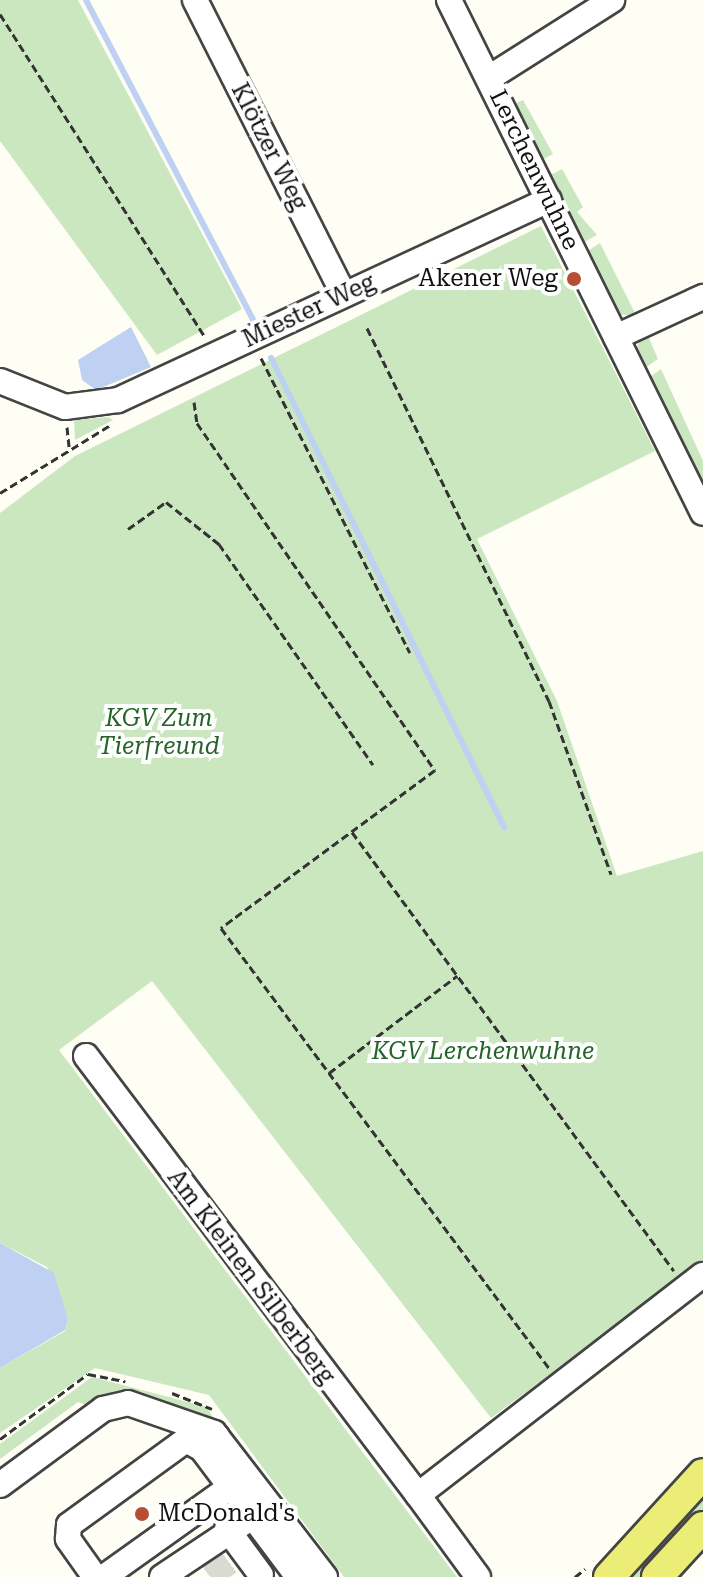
<!DOCTYPE html>
<html>
<head>
<meta charset="utf-8">
<style>
  body { margin:0 }
  #map { position:relative; width:703px; height:1577px; overflow:hidden; background:#fefef5; font-family:"Roboto Serif",serif }
  div>[style] { position:absolute }
  .green>* { inset:0; background:#cbe7c0 }
  .water>* { inset:0; background:#bed1f2 }
  .stream>* { height:6px; margin:-3px; padding:0 3px; transform-origin:3px; border-radius:3px; background:#bed1f2 }
  .minor-tunnel>* { height:24px; margin-top:-12px; transform-origin:0; background:repeating-linear-gradient(90deg,#dadad3 0 24px,transparent 0 36px) }
  .path>* { height:3px; margin-top:-1.5px; transform-origin:0; background:repeating-linear-gradient(90deg,#333 0 8px,transparent 0 12px) }
  .roads { filter:drop-shadow(2px 0 #444) drop-shadow(-2px 0 #444) drop-shadow(0 2px #444) drop-shadow(0 -2px #444) }
  .minor>* { height:24px; margin:-12px; padding:0 12px; transform-origin:12px; border-radius:12px; background:#fff }
  .major>* { height:30px; margin:-15px; padding:0 15px; transform-origin:15px; border-radius:15px; background:#eced76 }
  .dots>* { width:22px; height:22px; translate:-50% -50%; box-sizing:border-box; border:4px solid #fff; border-radius:50% }
  span { translate:-50% -50%; white-space:nowrap; text-align:center; line-height:1.15; -webkit-text-stroke:8px #fff; paint-order:stroke }
  .street-label { font-size:24px; color:#111 }
  .poi-label { font-size:24px; color:#111 }
  .right { translate:-100% -50%; text-align:right }
  .left { translate:0 -50%; text-align:left }
  .park-label { font-size:24px; color:#256428; font-style:italic }
</style>
</head>
<body>
<div id="map">
  <div class="green">
    <i style="clip-path:polygon(0 0,78px 0,242px 309px,157px 355px,0 141px)"></i>
    <i style="clip-path:polygon(523px 100px,553px 154px,538px 162px,515px 104px)"></i>
    <i style="clip-path:polygon(562px 169px,583px 207px,577px 212px,597px 235px,579px 245px,545px 178px)"></i>
    <i style="clip-path:polygon(541px 226px,655px 451px,477px 539px,557px 701px,617px 876px,703px 851px,703px 1262px,491px 1418px,152px 981px,59px 1050px,457px 1577px,344px 1577px,209px 1395px,95px 1368px,0 1433px,0 1368px,65px 1331px,68px 1320px,47px 1267px,0 1243px,0 513px,75px 456px)"></i>
    <i style="clip-path:polygon(600px 243px,637px 317px,614px 313px,583px 254px)"></i>
    <i style="clip-path:polygon(646px 331px,658px 359px,642px 370px,634px 351px)"></i>
    <i style="clip-path:polygon(661px 369px,703px 461px,703px 496px,647px 379px)"></i>
    <i style="clip-path:polygon(108px 417px,113px 420px,75px 440px,74px 420px)"></i>
    <i style="clip-path:polygon(92px 1377px,207px 1407px,214px 1419px,132px 1395px,92px 1407px,78px 1402px,0 1459px,0 1444px)"></i>
    <i style="clip-path:polygon(703px 1489px,703px 1510px,672px 1547px,643px 1577px,624px 1577px)"></i>
  </div>
  <div class="water">
    <i style="clip-path:polygon(131px 327px,151px 367px,96px 390px,82px 380px,78px 360px)"></i>
    <i style="clip-path:polygon(0 1243px,54px 1273px,68px 1320px,65px 1330px,0 1368px)"></i>
  </div>
  <div class="stream">
    <i style="left:86px;top:0;width:362px;rotate:62.4deg"></i>
    <i style="left:271px;top:358px;width:524px;rotate:63.58deg"></i>
  </div>
  <div class="minor-tunnel">
    <i style="left:210px;top:1577px;width:36px;rotate:-37deg"></i>
  </div>
  <div class="path">
    <i style="left:0;top:14px;width:380px;rotate:57.6deg"></i>
    <i style="left:367px;top:328px;width:415px;rotate:64deg"></i>
    <i style="left:549px;top:701px;width:184px;rotate:70.3deg"></i>
    <i style="left:261px;top:358px;width:330px;rotate:63.2deg"></i>
    <i style="left:194px;top:402px;width:21px;rotate:82deg"></i>
    <i style="left:197px;top:423px;width:421px;rotate:55.6deg"></i>
    <i style="left:435px;top:770px;width:266px;rotate:143.6deg"></i>
    <i style="left:221px;top:928px;width:549px;rotate:53.3deg"></i>
    <i style="left:67px;top:427px;width:20px;rotate:84deg"></i>
    <i style="left:0;top:493px;width:132px;rotate:-31.6deg"></i>
    <i style="left:128px;top:529px;width:47px;rotate:-35.4deg"></i>
    <i style="left:166px;top:502px;width:68px;rotate:38.4deg"></i>
    <i style="left:219px;top:544px;width:269px;rotate:55.1deg"></i>
    <i style="left:352px;top:832px;width:544px;rotate:53.74deg"></i>
    <i style="left:329px;top:1073px;width:161px;rotate:-37.2deg"></i>
    <i style="left:172px;top:1393px;width:43px;rotate:21.8deg"></i>
    <i style="left:0;top:1439px;width:109px;rotate:-36.5deg"></i>
    <i style="left:88px;top:1374px;width:38px;rotate:11deg"></i>
    <i style="left:575px;top:1577px;width:13px;rotate:-39deg"></i>
  </div>
  <div class="roads">
    <div class="minor">
      <i style="left:195px;top:0;width:330px;rotate:63.2deg"></i>
      <i style="left:449px;top:0;width:572px;rotate:63.66deg"></i>
      <i style="left:489px;top:78px;width:146px;rotate:-32.4deg"></i>
      <i style="left:616px;top:337px;width:96px;rotate:-24.7deg"></i>
      <i style="left:0;top:381px;width:70px;rotate:21.8deg"></i>
      <i style="left:65px;top:407px;width:53px;rotate:-7.5deg"></i>
      <i style="left:118px;top:400px;width:475px;rotate:-24.9deg"></i>
      <i style="left:86px;top:1056px;width:550px;rotate:52.9deg"></i>
      <i style="left:186px;top:1440px;width:18px;rotate:29deg"></i>
      <i style="left:202px;top:1449px;width:160px;rotate:53.1deg"></i>
      <i style="left:0;top:1485px;width:128px;rotate:-36.4deg"></i>
      <i style="left:103px;top:1409px;width:26px;rotate:-13deg"></i>
      <i style="left:128px;top:1403px;width:91px;rotate:19.2deg"></i>
      <i style="left:214px;top:1433px;width:182px;rotate:52.4deg"></i>
      <i style="left:227px;top:1529px;width:57px;rotate:53.5deg"></i>
      <i style="left:95px;top:1577px;width:47px;rotate:-125.4deg"></i>
      <i style="left:68px;top:1539px;width:14px;rotate:-86deg"></i>
      <i style="left:69px;top:1525px;width:145px;rotate:-36deg"></i>
      <i style="left:186px;top:1440px;width:31px;rotate:-7deg"></i>
      <i style="left:104px;top:1577px;width:155px;rotate:-35.5deg"></i>
      <i style="left:162px;top:1577px;width:123px;rotate:-33.7deg"></i>
      <i style="left:478px;top:1577px;width:102px;rotate:-126.2deg"></i>
      <i style="left:418px;top:1495px;width:360px;rotate:-37.7deg"></i>
    </div>
    <div class="major">
      <i style="left:609px;top:1577px;width:139px;rotate:-47.6deg"></i>
      <i style="left:657px;top:1577px;width:68px;rotate:-47.4deg"></i>
    </div>
  </div>
  <div class="dots">
    <i style="left:574px;top:279px;background:#b64e33"></i>
    <i style="left:142px;top:1514px;background:#b64e33"></i>
  </div>
  <div class="street-label">
    <span style="left:269px;top:147px;rotate:63deg">Klötzer Weg</span>
    <span style="left:534px;top:170px;rotate:64deg">Lerchenwuhne</span>
    <span style="left:309px;top:311px;rotate:-25deg">Miester Weg</span>
    <span style="left:251px;top:1277px;rotate:53deg">Am Kleinen Silberberg</span>
  </div>
  <div class="poi-label">
    <span class="right" style="left:558px;top:279px">Akener Weg</span>
    <span class="left" style="left:158px;top:1514px">McDonald's</span>
  </div>
  <div class="park-label">
    <span style="left:159px;top:733px">KGV Zum<br>Tierfreund</span>
    <span style="left:483px;top:1052px">KGV Lerchenwuhne</span>
  </div>
</div>
</body>
</html>
